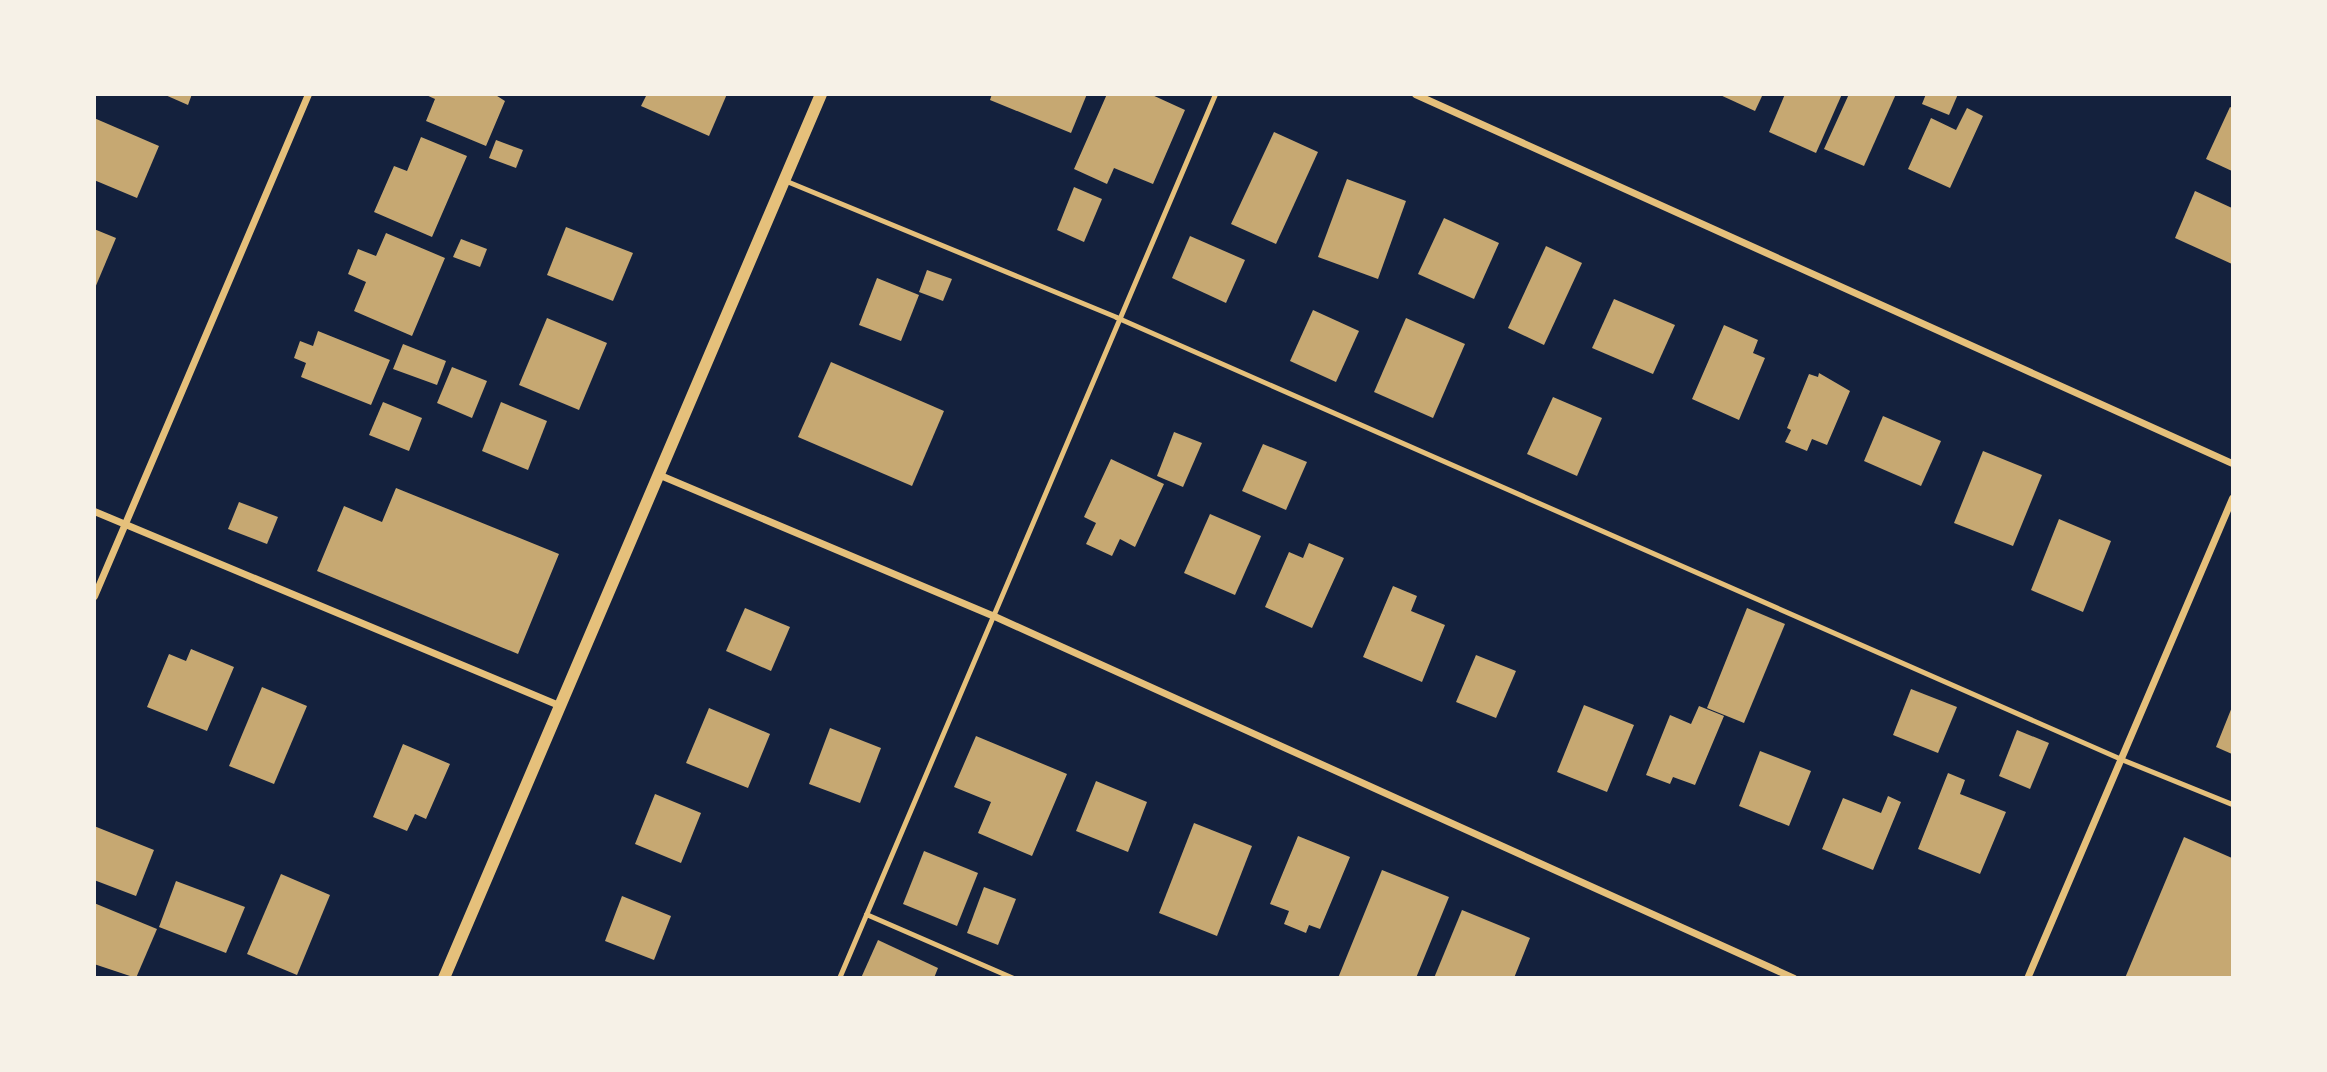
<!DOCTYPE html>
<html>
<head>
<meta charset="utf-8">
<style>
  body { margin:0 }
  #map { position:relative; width:2327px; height:1072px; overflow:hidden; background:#14213d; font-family:Lato,sans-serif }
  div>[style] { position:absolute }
  .building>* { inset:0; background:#c6a872 }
  .service>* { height:5px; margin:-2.5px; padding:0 2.5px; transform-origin:2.5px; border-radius:2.5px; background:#e5c07b }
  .minor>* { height:7px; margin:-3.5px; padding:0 3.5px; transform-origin:3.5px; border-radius:3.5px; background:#e5c07b }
  .tertiary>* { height:12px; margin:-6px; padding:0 6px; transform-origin:6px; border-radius:6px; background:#e5c07b }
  span { translate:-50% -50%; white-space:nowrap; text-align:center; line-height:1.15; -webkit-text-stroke:5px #f6f1e7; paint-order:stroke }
  .frame { position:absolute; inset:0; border:96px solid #f6f1e7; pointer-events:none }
</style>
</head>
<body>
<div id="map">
  <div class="building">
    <i style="clip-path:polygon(163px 94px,192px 94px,188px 105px)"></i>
    <i style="clip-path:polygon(424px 94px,494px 94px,505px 101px,486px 146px,426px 121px,435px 99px)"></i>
    <i style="clip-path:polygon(647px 94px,727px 94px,709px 136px,641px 106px)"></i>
    <i style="clip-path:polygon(992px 94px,1087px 94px,1071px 133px,990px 100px)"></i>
    <i style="clip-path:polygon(1107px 94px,1150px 94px,1185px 110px,1153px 184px,1114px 168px,1107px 184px,1074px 169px)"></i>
    <i style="clip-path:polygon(1718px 94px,1763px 94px,1755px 111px)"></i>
    <i style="clip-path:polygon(1785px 94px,1842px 94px,1816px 153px,1769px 132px)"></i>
    <i style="clip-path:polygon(1849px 94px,1896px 94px,1864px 166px,1824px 149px)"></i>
    <i style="clip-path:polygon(1926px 94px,1958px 94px,1949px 115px,1922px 104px)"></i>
    <i style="clip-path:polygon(2230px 107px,2232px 108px,2232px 171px,2206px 159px)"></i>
    <i style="clip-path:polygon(1967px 108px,1983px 116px,1950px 188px,1908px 169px,1931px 118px,1956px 130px)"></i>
    <i style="clip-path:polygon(94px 118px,159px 146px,137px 198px,94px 180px)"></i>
    <i style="clip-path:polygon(1274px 132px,1318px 152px,1276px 244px,1231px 224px)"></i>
    <i style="clip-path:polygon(421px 137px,467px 156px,432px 237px,374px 212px,394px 166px,407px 171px)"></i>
    <i style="clip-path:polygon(496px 140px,523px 150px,516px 168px,489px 158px)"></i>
    <i style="clip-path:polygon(1347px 179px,1406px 201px,1378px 279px,1318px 257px)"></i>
    <i style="clip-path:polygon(1074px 187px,1102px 199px,1084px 242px,1057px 230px)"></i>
    <i style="clip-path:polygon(2195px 191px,2232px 208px,2232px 264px,2175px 238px)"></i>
    <i style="clip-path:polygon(1444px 218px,1499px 243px,1474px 299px,1418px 274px)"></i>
    <i style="clip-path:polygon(566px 227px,633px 253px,613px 301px,547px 275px)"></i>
    <i style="clip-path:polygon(94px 229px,116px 238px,95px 288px,94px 288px)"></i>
    <i style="clip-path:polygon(386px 233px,445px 258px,412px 336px,354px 311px,366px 282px,348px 274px,358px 249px,376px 256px)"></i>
    <i style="clip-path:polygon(1190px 236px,1245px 260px,1226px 303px,1172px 278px)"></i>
    <i style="clip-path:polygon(461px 239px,487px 249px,480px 267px,453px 257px)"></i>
    <i style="clip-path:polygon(1546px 246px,1582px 263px,1544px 345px,1508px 328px)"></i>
    <i style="clip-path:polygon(927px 270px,952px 279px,943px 301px,919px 292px)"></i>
    <i style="clip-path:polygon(877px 278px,919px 295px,901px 341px,859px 325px)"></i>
    <i style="clip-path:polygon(1614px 299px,1675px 325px,1653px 374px,1592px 348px)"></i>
    <i style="clip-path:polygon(1313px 310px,1359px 331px,1336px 382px,1290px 361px)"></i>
    <i style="clip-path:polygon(547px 318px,607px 343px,579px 410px,519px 385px)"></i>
    <i style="clip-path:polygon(1406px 318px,1465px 344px,1433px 418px,1374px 392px)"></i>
    <i style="clip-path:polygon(1724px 325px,1758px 340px,1753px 353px,1765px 358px,1739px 420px,1692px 399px)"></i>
    <i style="clip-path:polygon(318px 331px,390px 360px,371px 405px,301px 377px,306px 363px,294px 358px,300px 341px,313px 346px)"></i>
    <i style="clip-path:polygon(403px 344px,446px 361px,437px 385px,393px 369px)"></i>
    <i style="clip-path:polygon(831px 362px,944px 411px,912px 486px,798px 437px)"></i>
    <i style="clip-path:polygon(452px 367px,487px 381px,472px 418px,437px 403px)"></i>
    <i style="clip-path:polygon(1819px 373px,1850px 391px,1827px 445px,1812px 439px,1807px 451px,1785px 442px,1791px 430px,1787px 428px,1809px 374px,1818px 377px)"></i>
    <i style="clip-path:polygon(1553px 397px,1602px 418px,1577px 476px,1527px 454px)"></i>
    <i style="clip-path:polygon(383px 402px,422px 418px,409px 451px,369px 435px)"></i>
    <i style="clip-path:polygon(501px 402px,547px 421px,528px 470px,482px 451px)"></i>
    <i style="clip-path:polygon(1883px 416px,1941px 441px,1921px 486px,1864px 461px)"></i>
    <i style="clip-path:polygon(1174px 432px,1202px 443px,1183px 487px,1157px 476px)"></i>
    <i style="clip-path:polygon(1263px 444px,1307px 462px,1286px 510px,1242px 491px)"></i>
    <i style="clip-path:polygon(1983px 451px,2042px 475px,2013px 546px,1954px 523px)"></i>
    <i style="clip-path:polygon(1111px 459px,1164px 484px,1135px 547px,1120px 539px,1112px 556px,1086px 544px,1096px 523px,1084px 517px)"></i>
    <i style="clip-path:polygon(396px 488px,559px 554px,518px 654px,317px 571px,344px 506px,382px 522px)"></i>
    <i style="clip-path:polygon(239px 502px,278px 517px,267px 544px,228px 529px)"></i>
    <i style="clip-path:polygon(1210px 514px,1261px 536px,1235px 595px,1184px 573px)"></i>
    <i style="clip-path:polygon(2059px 519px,2111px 541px,2083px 612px,2031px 590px)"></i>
    <i style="clip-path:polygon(1309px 543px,1344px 558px,1312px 628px,1265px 607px,1289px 552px,1303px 558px)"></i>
    <i style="clip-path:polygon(1393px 586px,1417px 596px,1411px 611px,1445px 625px,1422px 682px,1363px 657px)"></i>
    <i style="clip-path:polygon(745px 608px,790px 627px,771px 671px,726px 651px)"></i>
    <i style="clip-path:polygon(1747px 608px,1785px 624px,1744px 723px,1707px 708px)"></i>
    <i style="clip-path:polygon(191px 649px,234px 667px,207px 731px,147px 707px,169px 654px,186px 661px)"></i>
    <i style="clip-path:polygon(1476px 655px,1516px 671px,1496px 718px,1456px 702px)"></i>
    <i style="clip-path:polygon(262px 687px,307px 706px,274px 784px,229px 766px)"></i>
    <i style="clip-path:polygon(1911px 689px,1957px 707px,1938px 753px,1893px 735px)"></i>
    <i style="clip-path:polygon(1584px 705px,1634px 725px,1607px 792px,1557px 772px)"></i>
    <i style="clip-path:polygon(1699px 706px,1724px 716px,1695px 785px,1673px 777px,1670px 784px,1646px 775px,1670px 715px,1691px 724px)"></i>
    <i style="clip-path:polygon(2232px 707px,2232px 754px,2216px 747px)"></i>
    <i style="clip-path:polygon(709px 708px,770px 734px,748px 788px,686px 763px)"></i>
    <i style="clip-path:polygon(830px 728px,881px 748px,860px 803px,809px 784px)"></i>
    <i style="clip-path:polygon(2017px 730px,2049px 743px,2030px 789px,1999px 776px)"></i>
    <i style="clip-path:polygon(976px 736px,1067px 774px,1032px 856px,978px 833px,991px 802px,954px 787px)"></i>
    <i style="clip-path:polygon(403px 744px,450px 764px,426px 819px,415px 814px,407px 831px,373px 817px)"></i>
    <i style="clip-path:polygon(1760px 751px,1811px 771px,1789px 826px,1739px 806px)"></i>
    <i style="clip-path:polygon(1948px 773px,1965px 780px,1960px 794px,2006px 812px,1980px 874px,1918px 849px)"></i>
    <i style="clip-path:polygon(1096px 781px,1147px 802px,1128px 852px,1076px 831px)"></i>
    <i style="clip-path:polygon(655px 794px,701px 813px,681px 863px,635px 844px)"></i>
    <i style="clip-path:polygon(1888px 796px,1901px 802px,1873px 870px,1822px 849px,1843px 798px,1881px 813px)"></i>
    <i style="clip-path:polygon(1194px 823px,1252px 846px,1217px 936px,1159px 913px)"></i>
    <i style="clip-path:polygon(94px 826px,154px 850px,136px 896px,94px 880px)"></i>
    <i style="clip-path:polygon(1298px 836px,1350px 857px,1320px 929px,1309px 925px,1306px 933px,1284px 924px,1289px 911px,1270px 904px)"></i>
    <i style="clip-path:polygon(2184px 837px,2232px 858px,2232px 978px,2125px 978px)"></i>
    <i style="clip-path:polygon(924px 851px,978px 873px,957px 926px,903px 904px)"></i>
    <i style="clip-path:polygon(1382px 870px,1449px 897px,1416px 978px,1338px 978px)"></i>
    <i style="clip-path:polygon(281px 874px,330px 895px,297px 975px,247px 954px)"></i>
    <i style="clip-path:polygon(176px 881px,245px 907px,226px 953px,159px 927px)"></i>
    <i style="clip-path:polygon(984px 887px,1016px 899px,998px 945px,967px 933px)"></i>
    <i style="clip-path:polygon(622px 896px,671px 916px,654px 960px,605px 941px)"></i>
    <i style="clip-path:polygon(94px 903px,157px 929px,136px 978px,94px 964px)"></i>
    <i style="clip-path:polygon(1462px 910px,1530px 938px,1514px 978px,1434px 978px)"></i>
    <i style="clip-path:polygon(878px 940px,938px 968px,934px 978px,861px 978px)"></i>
  </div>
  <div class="service">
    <i style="left:784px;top:180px;width:359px;rotate:22.4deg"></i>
    <i style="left:1116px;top:317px;width:1098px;rotate:23.74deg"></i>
    <i style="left:2121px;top:759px;width:120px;rotate:22.1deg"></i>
    <i style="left:866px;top:914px;width:160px;rotate:23.5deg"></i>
    <i style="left:839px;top:978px;width:961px;rotate:-66.96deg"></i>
  </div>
  <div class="minor">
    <i style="left:1415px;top:94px;width:896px;rotate:24.31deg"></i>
    <i style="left:660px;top:475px;width:360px;rotate:22.9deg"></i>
    <i style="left:992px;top:615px;width:880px;rotate:24.35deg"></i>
    <i style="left:94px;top:511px;width:506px;rotate:22.66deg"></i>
    <i style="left:94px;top:596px;width:546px;rotate:-66.91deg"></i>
    <i style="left:2027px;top:978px;width:522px;rotate:-66.87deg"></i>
  </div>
  <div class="tertiary">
    <i style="left:444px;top:978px;width:961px;rotate:-66.9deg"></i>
  </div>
  <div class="frame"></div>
</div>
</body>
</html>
